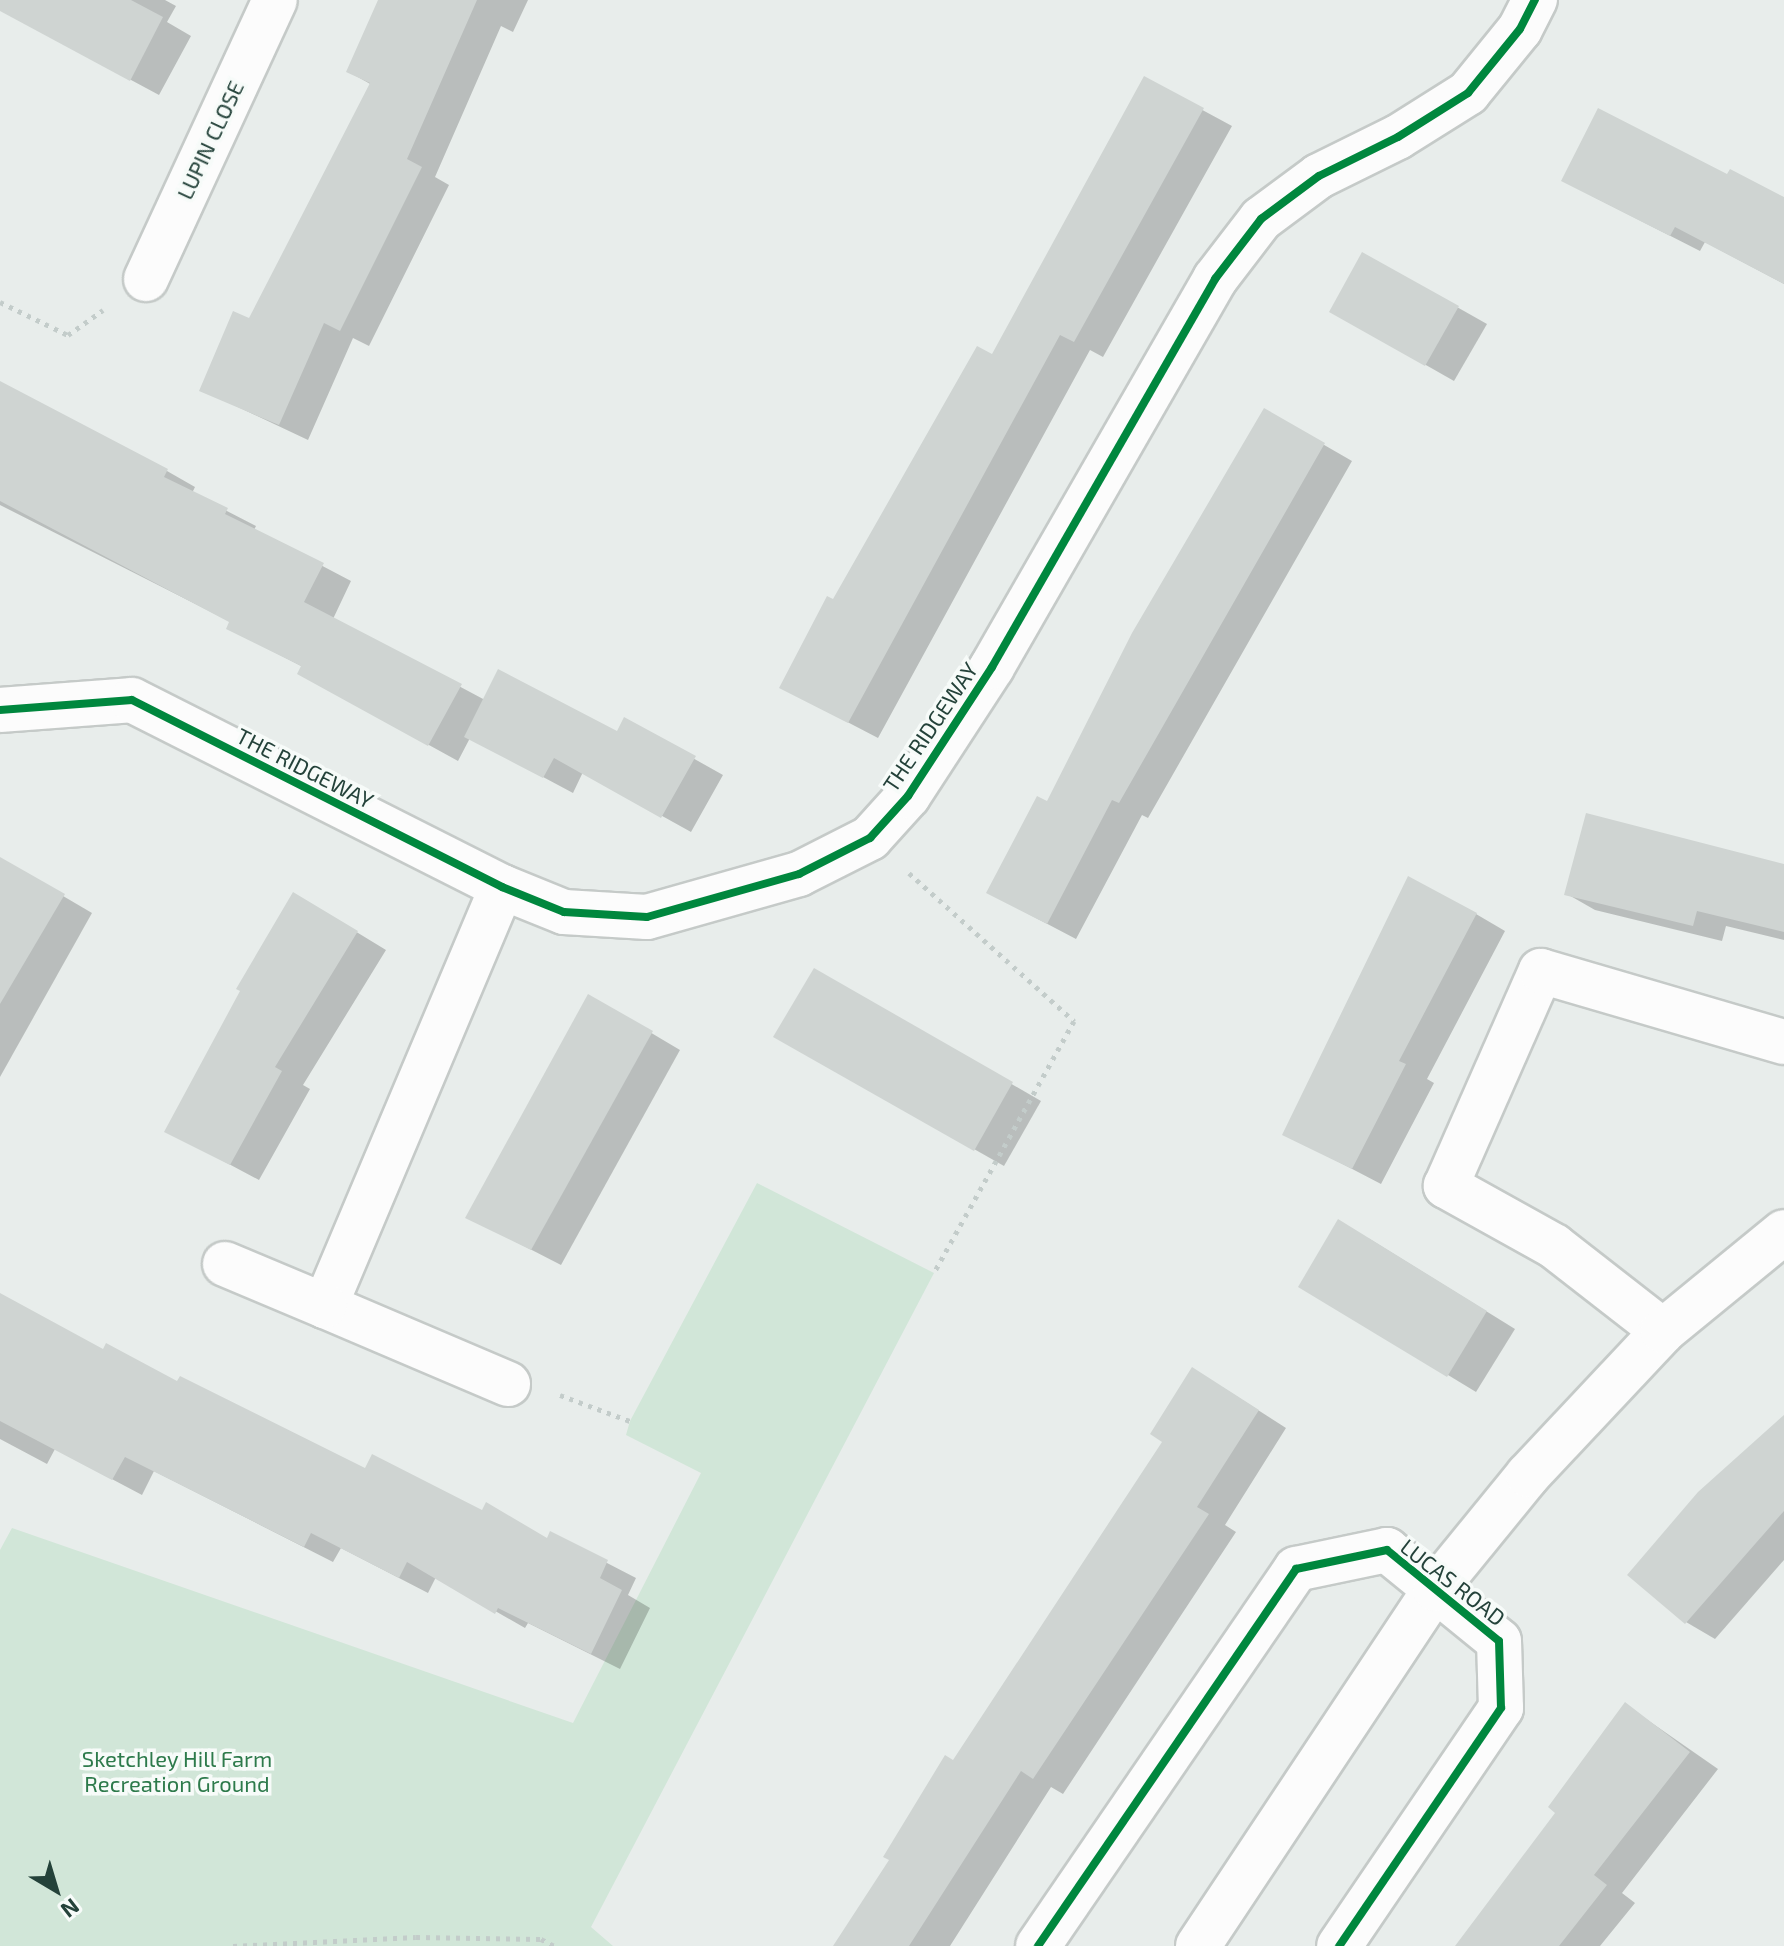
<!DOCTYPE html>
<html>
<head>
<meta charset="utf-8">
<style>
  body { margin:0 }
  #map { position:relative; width:1784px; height:1946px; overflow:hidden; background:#e8edeb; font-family:"Exo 2",sans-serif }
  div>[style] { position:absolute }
  .green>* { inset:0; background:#d1e6d8 }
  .shadow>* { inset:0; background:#0003 }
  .building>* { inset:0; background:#cfd4d2 }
  .path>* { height:5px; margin-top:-2.5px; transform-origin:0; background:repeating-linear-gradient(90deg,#c3ccca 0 4px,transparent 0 10px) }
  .roads { filter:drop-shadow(2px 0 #c5cac8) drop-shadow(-2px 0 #c5cac8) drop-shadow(0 2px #c5cac8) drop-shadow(0 -2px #c5cac8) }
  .minor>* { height:44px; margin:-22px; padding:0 22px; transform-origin:22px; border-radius:22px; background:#fcfcfc }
  .cycleway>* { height:8px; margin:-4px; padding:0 4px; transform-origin:4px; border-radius:4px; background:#00873e }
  span { translate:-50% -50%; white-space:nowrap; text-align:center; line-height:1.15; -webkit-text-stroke:7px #f7fbf9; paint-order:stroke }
  .street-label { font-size:22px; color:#24423a }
  .park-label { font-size:22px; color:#2d7a4b }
  .north { position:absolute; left:16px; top:1850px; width:80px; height:80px; -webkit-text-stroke:6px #f7fbf9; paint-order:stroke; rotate:142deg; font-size:22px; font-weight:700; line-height:32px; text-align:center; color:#24423a }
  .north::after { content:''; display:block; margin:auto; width:28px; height:36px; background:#24423a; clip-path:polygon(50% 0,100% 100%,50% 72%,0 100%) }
</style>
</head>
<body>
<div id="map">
  <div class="green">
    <i style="clip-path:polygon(757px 1183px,934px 1273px,591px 1927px,613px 1946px,0 1946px,0 1550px,12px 1528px,573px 1723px,701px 1473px,626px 1435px,630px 1421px)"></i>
  </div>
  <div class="shadow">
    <i style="clip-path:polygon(33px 0,165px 0,176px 6px,167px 22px,191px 36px,159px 95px,51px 37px)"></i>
    <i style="clip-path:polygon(380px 0,528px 0,513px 32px,501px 26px,435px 177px,449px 185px,369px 346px,353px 338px,308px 440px,202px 390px,250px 321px,372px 85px,349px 72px)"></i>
    <i style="clip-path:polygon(1145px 79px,1232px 126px,1103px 357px,1090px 350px,878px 738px,782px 688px,993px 357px)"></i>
    <i style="clip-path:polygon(1728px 177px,1784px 200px,1784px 284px,1705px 242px,1700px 251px,1592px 196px)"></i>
    <i style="clip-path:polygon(1363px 254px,1487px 324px,1454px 381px,1331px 311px)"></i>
    <i style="clip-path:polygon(0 397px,167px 471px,195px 487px,192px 493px,256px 526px,254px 530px,351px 581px,333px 619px,485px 700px,617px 734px,625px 720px,723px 775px,691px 832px,583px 772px,573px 793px,470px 738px,458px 761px,329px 690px,303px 667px,228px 628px,231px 622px,0 505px)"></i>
    <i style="clip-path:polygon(1265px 411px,1352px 461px,1148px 818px,1142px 815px,1076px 939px,1017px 908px,1047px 804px)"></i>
    <i style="clip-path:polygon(0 859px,92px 913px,0 1077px)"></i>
    <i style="clip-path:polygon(1784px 865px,1784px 940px,1726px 926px,1722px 941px,1595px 910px,1567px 894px)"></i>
    <i style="clip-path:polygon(322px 911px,386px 950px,303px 1085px,310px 1089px,259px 1180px,167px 1131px)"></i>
    <i style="clip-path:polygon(1476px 914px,1505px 931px,1427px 1079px,1434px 1083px,1381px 1184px,1285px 1134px)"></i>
    <i style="clip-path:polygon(815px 971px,1041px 1101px,1004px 1166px,776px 1037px)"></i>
    <i style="clip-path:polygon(589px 996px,680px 1050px,561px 1265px,468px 1217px)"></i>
    <i style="clip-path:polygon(1368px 1238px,1515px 1329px,1476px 1392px,1448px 1375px)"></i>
    <i style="clip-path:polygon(0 1296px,104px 1352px,366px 1470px,548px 1541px,551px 1534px,636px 1578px,628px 1595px,650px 1608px,620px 1669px,528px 1623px,525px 1628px,436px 1577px,428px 1593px,341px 1548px,333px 1562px,154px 1471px,142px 1495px,55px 1449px,47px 1464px,0 1439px)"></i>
    <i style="clip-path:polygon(1222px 1387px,1286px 1428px,1225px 1525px,1236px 1532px,1063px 1794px,1051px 1787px,950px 1946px,836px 1946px,953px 1762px)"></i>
    <i style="clip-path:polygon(1784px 1418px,1784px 1560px,1715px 1639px,1686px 1622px)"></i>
    <i style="clip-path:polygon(1626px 1705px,1718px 1769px,1622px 1893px,1635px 1903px,1600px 1946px,1462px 1946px,1558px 1812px)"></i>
  </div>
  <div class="building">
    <i style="clip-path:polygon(0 0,131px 0,163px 17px,130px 81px,0 11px)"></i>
    <i style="clip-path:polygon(378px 0,477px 0,407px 159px,422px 167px,340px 331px,324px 323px,279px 425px,199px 391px,233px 311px,249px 318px,370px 83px,346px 72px)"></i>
    <i style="clip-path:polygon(1144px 76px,1204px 108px,1074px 342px,1060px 335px,848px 723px,779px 688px,827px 596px,833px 599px,977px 346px,992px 354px)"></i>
    <i style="clip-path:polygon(1598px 108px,1727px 174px,1730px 169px,1784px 197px,1784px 284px,1675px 227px,1670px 236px,1561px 181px)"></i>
    <i style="clip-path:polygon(1362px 252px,1459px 306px,1425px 366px,1329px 312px)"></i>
    <i style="clip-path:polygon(0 381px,168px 469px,164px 477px,228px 508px,225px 514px,324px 563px,304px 602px,462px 684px,428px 746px,297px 674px,301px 666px,226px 629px,229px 622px,0 501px)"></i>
    <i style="clip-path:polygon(1264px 408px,1325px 443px,1119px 803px,1112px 800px,1047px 924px,986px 893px,1037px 796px,1047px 801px,1132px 633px)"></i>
    <i style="clip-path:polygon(498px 669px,617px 731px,624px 717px,696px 756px,661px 818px,554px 758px,543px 778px,464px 737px)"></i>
    <i style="clip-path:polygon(1586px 813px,1784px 864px,1784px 932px,1697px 911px,1693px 926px,1564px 895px)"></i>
    <i style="clip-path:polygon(0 857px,65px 894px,0 1004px)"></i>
    <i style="clip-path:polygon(1408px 876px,1477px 913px,1399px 1061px,1406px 1064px,1352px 1169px,1282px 1135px)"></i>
    <i style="clip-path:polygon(293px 892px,358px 931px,275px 1067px,282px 1071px,230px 1165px,164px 1132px,240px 991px,236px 989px)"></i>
    <i style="clip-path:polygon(814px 968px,1013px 1082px,974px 1151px,773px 1037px)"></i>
    <i style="clip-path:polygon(588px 994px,653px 1031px,531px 1250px,465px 1218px)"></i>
    <i style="clip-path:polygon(1338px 1219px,1487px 1311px,1447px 1377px,1298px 1287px)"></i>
    <i style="clip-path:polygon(0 1293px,103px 1349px,106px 1343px,177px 1381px,180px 1376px,365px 1468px,372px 1454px,482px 1510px,486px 1502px,547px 1538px,550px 1531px,608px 1560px,600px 1578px,622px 1590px,591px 1654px,498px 1608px,495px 1614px,407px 1562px,399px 1578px,311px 1533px,304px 1547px,125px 1457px,112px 1480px,0 1421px)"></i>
    <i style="clip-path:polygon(1192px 1367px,1259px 1410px,1197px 1507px,1209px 1514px,1033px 1779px,1021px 1771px,909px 1946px,833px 1946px,889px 1860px,883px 1857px,945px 1755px,953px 1760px,1162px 1442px,1150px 1434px)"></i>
    <i style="clip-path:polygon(1784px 1415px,1784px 1511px,1685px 1624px,1627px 1575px,1698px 1492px)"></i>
    <i style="clip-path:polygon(1625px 1702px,1690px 1752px,1594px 1875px,1607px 1885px,1559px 1946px,1455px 1946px,1555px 1813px,1548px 1807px)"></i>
  </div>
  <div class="path">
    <i style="left:0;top:302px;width:76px;rotate:25.9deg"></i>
    <i style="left:68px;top:335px;width:43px;rotate:-35.5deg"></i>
    <i style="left:909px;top:873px;width:222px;rotate:41.9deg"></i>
    <i style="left:1074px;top:1021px;width:288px;rotate:119.1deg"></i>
    <i style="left:560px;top:1395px;width:75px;rotate:20.4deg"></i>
    <i style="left:233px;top:1946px;width:183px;rotate:-2.8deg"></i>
    <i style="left:416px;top:1937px;width:125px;rotate:0.9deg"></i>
    <i style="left:541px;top:1939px;width:15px;rotate:28deg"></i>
  </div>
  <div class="roads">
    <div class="minor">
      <i style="left:146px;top:279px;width:307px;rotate:-65.2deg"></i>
      <i style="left:0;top:710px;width:132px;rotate:-4.3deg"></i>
      <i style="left:132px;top:700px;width:415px;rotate:26.8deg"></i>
      <i style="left:502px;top:887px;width:67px;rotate:22deg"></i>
      <i style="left:564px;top:912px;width:83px;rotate:3.4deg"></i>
      <i style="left:647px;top:917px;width:158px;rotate:-15.8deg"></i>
      <i style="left:799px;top:874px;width:80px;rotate:-26.9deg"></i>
      <i style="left:870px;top:838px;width:57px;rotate:-47.9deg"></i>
      <i style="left:908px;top:796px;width:154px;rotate:-56.9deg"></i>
      <i style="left:992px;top:667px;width:448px;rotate:-60.1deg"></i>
      <i style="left:1215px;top:279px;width:76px;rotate:-52.5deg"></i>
      <i style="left:1261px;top:219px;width:72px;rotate:-36.6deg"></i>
      <i style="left:1319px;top:176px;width:88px;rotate:-26.3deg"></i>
      <i style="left:1398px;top:137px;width:83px;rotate:-32.2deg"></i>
      <i style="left:1468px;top:93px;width:82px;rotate:-50.9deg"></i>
      <i style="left:1520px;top:29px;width:33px;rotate:-63deg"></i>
      <i style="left:502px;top:887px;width:455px;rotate:112.9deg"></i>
      <i style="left:325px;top:1306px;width:199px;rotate:23.1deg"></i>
      <i style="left:225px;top:1264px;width:108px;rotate:22.8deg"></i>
      <i style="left:1663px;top:1331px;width:138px;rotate:-142.1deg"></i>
      <i style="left:1554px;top:1246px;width:124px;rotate:-150.9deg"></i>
      <i style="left:1446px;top:1186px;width:235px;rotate:-66.2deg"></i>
      <i style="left:1541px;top:971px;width:253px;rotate:16.3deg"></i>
      <i style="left:1038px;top:1946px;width:457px;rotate:-55.6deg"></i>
      <i style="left:1296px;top:1569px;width:93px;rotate:-11.8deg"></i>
      <i style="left:1387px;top:1550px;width:144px;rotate:39.1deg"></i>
      <i style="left:1499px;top:1641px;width:67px;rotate:88.3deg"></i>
      <i style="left:1501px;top:1708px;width:288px;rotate:124.2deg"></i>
      <i style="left:1198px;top:1946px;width:429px;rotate:-56.4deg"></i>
      <i style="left:1435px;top:1589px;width:147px;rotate:-50.8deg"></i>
      <i style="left:1528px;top:1475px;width:197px;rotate:-46.8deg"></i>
      <i style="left:1663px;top:1331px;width:156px;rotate:-39.3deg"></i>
    </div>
  </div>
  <div class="cycleway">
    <i style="left:0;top:710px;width:132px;rotate:-4.3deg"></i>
    <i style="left:132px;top:700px;width:415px;rotate:26.8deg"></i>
    <i style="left:502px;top:887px;width:67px;rotate:22deg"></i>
    <i style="left:564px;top:912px;width:83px;rotate:3.4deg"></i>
    <i style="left:647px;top:917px;width:158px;rotate:-15.8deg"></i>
    <i style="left:799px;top:874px;width:80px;rotate:-26.9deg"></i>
    <i style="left:870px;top:838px;width:57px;rotate:-47.9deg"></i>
    <i style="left:908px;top:796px;width:154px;rotate:-56.9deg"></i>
    <i style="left:992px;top:667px;width:448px;rotate:-60.1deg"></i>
    <i style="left:1215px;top:279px;width:76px;rotate:-52.5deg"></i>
    <i style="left:1261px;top:219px;width:72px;rotate:-36.6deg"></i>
    <i style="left:1319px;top:176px;width:88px;rotate:-26.3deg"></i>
    <i style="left:1398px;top:137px;width:83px;rotate:-32.2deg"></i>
    <i style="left:1468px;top:93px;width:82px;rotate:-50.9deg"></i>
    <i style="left:1520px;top:29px;width:33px;rotate:-63deg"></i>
    <i style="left:1038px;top:1946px;width:457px;rotate:-55.6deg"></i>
    <i style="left:1296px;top:1569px;width:93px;rotate:-11.8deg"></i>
    <i style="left:1387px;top:1550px;width:144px;rotate:39.1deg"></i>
    <i style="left:1499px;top:1641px;width:67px;rotate:88.3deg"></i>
    <i style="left:1501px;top:1708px;width:288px;rotate:124.2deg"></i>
  </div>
  <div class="street-label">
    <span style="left:210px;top:140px;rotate:-65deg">LUPIN CLOSE</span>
    <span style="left:930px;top:727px;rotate:-56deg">THE RIDGEWAY</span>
    <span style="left:305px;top:768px;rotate:27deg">THE RIDGEWAY</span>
    <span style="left:1453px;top:1582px;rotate:38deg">LUCAS ROAD</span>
  </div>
  <div class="park-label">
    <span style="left:177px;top:1771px">Sketchley Hill Farm<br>Recreation Ground</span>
  </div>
  <div class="north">N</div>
</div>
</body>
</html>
